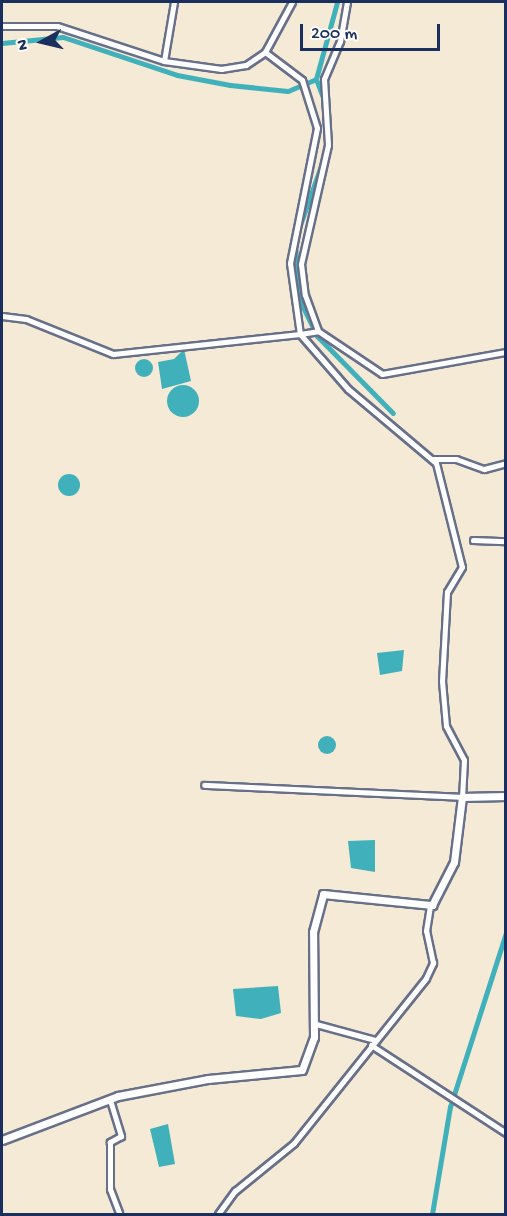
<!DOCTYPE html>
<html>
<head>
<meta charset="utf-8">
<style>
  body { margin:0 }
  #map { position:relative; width:507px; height:1216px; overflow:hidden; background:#f5ead5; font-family:"Gochi Hand",sans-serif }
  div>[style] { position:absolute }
  .water>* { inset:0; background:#40b0bb }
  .round { border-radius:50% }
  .canal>* { height:5px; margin:-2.5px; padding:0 2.5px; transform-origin:2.5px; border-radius:2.5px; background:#40b0bb }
  .roads { filter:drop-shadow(2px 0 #677088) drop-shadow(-2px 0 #677088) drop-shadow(0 2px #677088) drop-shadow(0 -2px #677088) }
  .minor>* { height:5px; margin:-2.5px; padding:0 2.5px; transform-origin:2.5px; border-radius:2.5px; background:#fff }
  .major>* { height:7px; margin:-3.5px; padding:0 3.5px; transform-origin:3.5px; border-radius:3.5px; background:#fff }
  span { translate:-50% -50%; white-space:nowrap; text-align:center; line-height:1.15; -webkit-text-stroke:4.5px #fdfcf7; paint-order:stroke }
  .frame { position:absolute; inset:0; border:3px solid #1b2f5e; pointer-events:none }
  .north { position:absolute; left:12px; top:12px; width:60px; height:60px; -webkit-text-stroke:4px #fdfcf7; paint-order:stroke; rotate:262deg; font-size:16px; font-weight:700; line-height:24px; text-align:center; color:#1b2f5e }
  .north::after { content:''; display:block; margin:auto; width:21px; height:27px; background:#1b2f5e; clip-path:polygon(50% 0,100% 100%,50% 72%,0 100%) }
  .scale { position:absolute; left:300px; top:24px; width:140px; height:27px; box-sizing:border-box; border:3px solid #1b2f5e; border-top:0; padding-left:8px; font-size:18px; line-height:21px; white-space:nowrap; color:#1b2f5e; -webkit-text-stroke:4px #fdfcf7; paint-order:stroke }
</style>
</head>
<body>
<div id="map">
  <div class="water">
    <i style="clip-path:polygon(184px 349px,191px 381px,162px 389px,158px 362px,174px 359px)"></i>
    <i class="round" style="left:135px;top:359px;width:18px;height:18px"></i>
    <i class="round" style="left:167px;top:385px;width:32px;height:32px"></i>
    <i class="round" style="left:58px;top:474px;width:22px;height:22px"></i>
    <i style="clip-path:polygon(404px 650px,402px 671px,380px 675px,377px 653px)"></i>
    <i class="round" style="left:318px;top:736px;width:18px;height:18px"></i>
    <i style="clip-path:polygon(375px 840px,375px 872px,351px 868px,348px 841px)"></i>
    <i style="clip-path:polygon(278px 986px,281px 1013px,261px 1019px,236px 1016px,233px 989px)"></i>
    <i style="clip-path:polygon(168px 1124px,175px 1164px,159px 1167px,150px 1129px)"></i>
  </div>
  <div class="canal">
    <i style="left:2px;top:43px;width:61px;rotate:-5.6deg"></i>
    <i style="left:63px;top:37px;width:120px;rotate:18.4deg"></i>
    <i style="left:177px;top:75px;width:54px;rotate:10.7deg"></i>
    <i style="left:230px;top:85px;width:58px;rotate:5.9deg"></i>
    <i style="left:288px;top:91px;width:30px;rotate:-23deg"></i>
    <i style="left:324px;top:100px;width:22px;rotate:-111deg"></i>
    <i style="left:316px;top:79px;width:80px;rotate:-74.7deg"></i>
    <i style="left:300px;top:225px;width:69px;rotate:-70.5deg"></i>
    <i style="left:295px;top:245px;width:56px;rotate:84.9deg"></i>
    <i style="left:300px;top:301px;width:39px;rotate:64deg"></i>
    <i style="left:317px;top:336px;width:108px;rotate:45.4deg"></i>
    <i style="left:432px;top:1214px;width:109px;rotate:-80.5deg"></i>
    <i style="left:450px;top:1107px;width:183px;rotate:-72.2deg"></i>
  </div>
  <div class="roads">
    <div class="minor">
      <i style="left:347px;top:2px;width:40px;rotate:100deg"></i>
      <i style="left:340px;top:41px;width:41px;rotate:112.8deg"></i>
      <i style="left:324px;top:79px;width:66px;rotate:86.5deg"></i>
      <i style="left:328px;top:145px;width:122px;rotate:102.8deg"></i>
      <i style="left:301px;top:264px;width:31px;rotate:83deg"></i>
      <i style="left:305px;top:295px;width:38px;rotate:70deg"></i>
      <i style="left:318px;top:331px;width:77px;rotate:33.9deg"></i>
      <i style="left:382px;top:374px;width:126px;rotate:-10.1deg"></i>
      <i style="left:2px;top:26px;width:55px"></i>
      <i style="left:57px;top:26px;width:113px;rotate:18.1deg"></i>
      <i style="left:164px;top:61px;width:58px;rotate:8deg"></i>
      <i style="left:221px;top:69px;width:25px;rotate:-9deg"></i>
      <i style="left:246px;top:65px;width:23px;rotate:-34deg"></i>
      <i style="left:265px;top:52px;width:57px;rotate:-61.6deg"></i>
      <i style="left:265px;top:52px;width:46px;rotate:37.1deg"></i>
      <i style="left:302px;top:80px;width:50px;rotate:72.6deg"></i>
      <i style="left:317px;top:128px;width:138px;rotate:101.3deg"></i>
      <i style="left:290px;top:263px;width:72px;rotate:82deg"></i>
      <i style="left:300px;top:334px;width:18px;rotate:-9deg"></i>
      <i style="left:164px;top:61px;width:60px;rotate:-80.4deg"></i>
      <i style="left:2px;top:316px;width:24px;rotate:7deg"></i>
      <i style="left:26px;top:319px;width:94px;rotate:21.9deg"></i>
      <i style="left:113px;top:354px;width:188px;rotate:-6.1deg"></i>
      <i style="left:300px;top:334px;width:73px;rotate:48.9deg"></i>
      <i style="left:348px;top:389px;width:115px;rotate:40.1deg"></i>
      <i style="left:436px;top:463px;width:107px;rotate:76deg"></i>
      <i style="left:462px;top:567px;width:29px;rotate:121deg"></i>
      <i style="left:447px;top:592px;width:89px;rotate:93.2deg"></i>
      <i style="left:442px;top:681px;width:45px;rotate:84.9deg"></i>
      <i style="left:446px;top:726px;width:38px;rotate:62deg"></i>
      <i style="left:464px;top:760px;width:37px;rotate:93deg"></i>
      <i style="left:462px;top:797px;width:258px;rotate:-177.3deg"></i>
      <i style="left:432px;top:459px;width:24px"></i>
      <i style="left:456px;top:459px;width:30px;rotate:20deg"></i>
      <i style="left:484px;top:469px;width:23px;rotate:-15deg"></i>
      <i style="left:473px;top:540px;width:33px;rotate:2deg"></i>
      <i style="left:316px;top:1024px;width:61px;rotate:15.2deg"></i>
      <i style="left:371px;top:1045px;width:161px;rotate:33.1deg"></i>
      <i style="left:110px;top:1100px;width:38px;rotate:73deg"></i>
      <i style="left:121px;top:1136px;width:13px;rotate:151deg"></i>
      <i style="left:110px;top:1142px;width:47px;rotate:90deg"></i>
      <i style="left:110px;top:1189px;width:26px;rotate:69deg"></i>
      <i style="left:218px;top:1214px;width:29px;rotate:-54deg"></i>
      <i style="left:235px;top:1191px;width:76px;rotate:-39.1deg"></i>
      <i style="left:294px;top:1143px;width:211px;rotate:-51.3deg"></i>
      <i style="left:426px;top:978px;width:17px;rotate:-65deg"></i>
      <i style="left:433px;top:963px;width:33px;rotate:-102deg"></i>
      <i style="left:426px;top:931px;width:25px;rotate:-81deg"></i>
    </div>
    <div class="major">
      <i style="left:2px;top:1140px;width:124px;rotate:-20.8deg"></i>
      <i style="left:118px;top:1096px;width:92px;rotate:-10.7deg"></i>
      <i style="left:208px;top:1079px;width:94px;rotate:-5.5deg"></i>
      <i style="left:302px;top:1070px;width:35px;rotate:-70deg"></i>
      <i style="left:314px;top:1037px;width:105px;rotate:-90.5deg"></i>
      <i style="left:313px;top:932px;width:39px;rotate:-75deg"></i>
      <i style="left:323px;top:894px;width:110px;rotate:5.8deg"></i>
      <i style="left:432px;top:905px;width:48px;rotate:-62.9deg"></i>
      <i style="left:454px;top:862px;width:65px;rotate:-83deg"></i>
      <i style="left:462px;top:797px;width:44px;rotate:-1.3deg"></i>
    </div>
  </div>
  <div class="frame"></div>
  <div class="north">N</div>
  <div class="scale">200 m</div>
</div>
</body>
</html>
